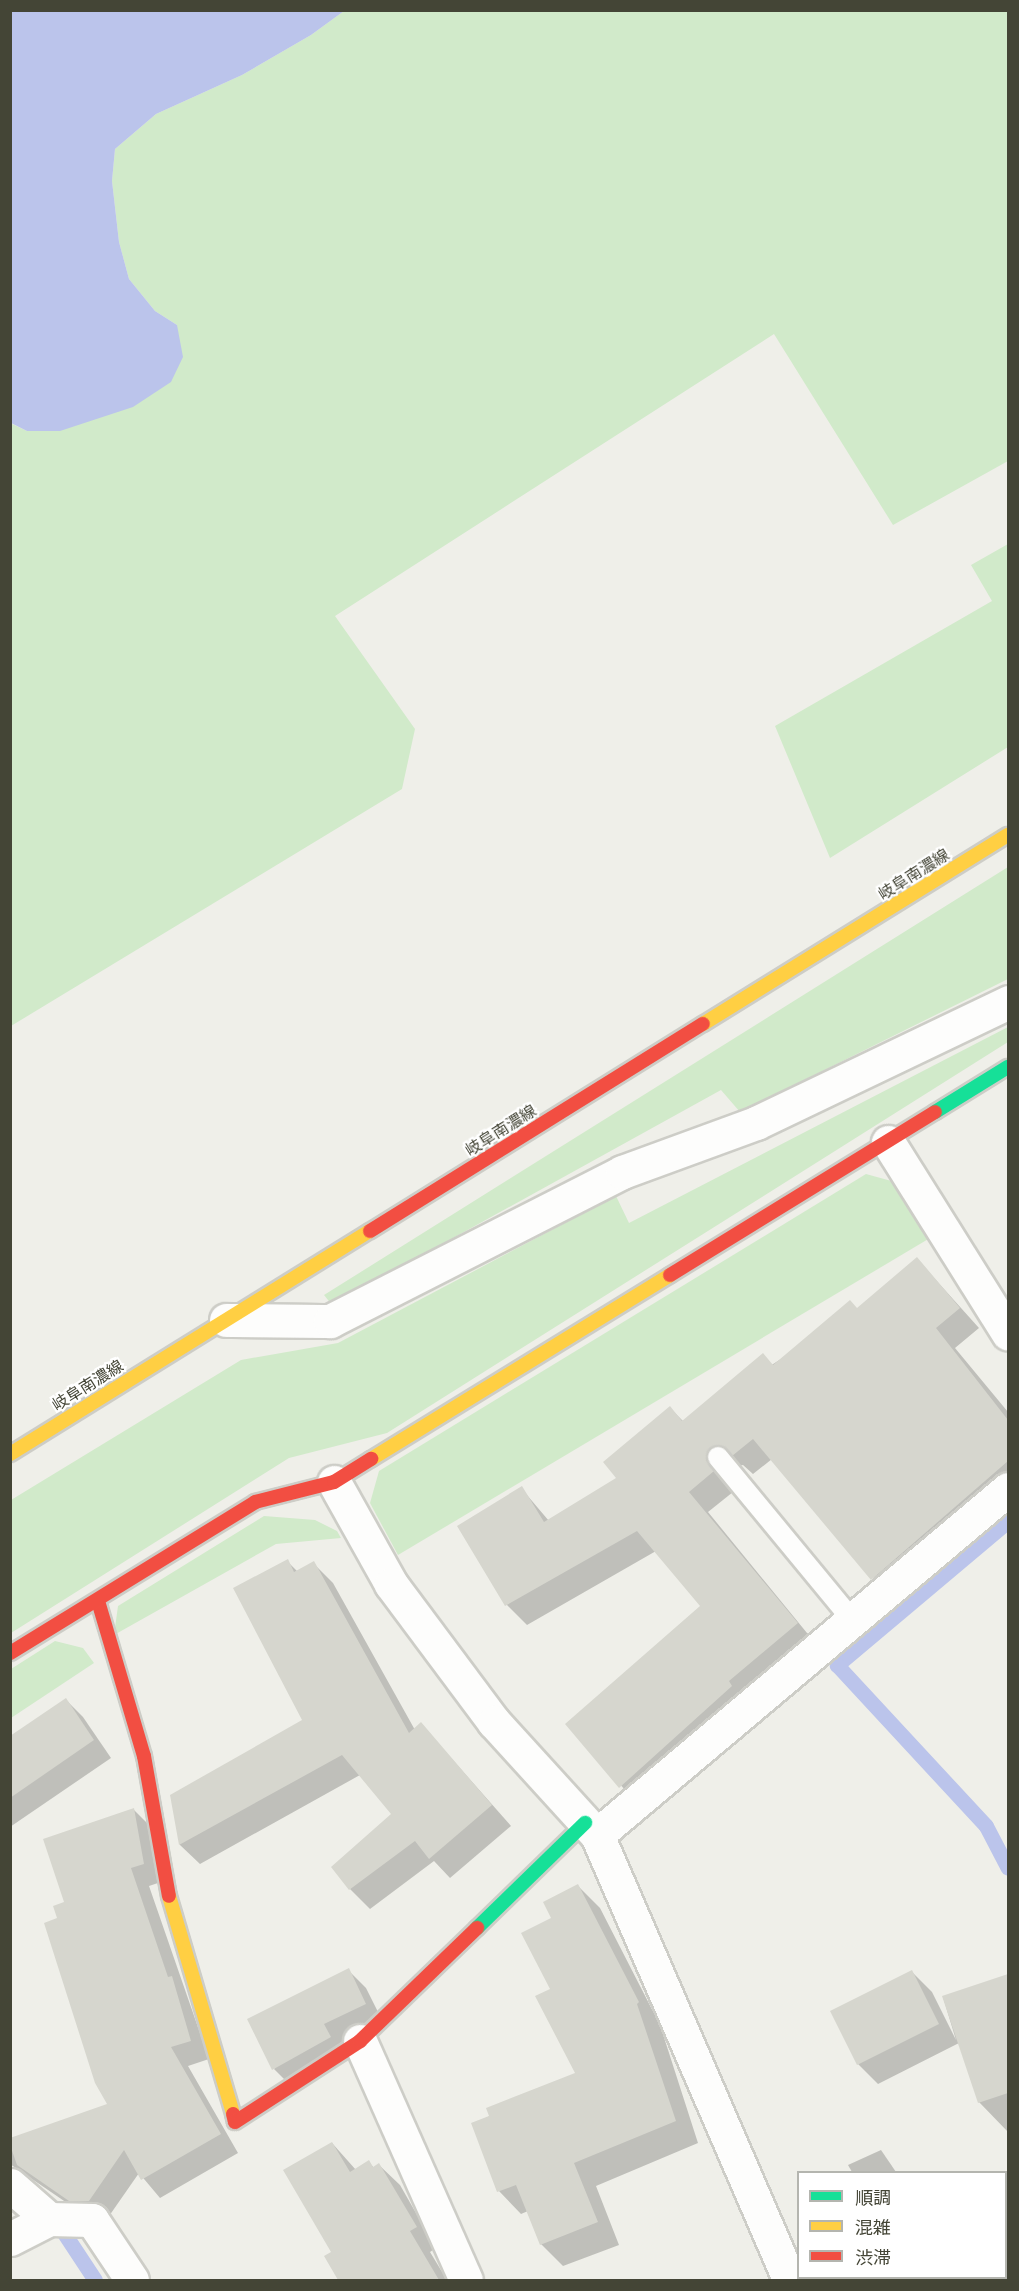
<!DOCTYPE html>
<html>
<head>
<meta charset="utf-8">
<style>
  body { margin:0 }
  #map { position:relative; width:1019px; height:2291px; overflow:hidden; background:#efefe9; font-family:"Roboto Condensed","Noto Sans JP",sans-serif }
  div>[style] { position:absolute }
  .green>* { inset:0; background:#d1eaca }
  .water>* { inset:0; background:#bbc4eb }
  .shadow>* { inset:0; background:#0003 }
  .stream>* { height:15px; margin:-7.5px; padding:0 7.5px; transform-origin:7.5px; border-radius:7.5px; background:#bbc4eb }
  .building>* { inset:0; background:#d6d6ce }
  .roads { filter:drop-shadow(2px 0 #cdcdc7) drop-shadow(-2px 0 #cdcdc7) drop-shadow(0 2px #cdcdc7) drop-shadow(0 -2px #cdcdc7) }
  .lane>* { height:20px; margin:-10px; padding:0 10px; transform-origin:10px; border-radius:10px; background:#fdfdfc }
  .street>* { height:33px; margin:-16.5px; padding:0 16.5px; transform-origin:16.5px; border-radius:16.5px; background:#fdfdfc }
  .fast>* { height:14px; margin:-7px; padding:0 7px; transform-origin:7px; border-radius:7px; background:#16e098 }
  .slow>* { height:14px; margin:-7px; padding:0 7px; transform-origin:7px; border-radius:7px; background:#ffcf43 }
  .jam>* { height:14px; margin:-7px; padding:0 7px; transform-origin:7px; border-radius:7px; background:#f24e42 }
  span { translate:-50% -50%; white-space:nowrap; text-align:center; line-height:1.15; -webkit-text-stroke:4.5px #fff; paint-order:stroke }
  .street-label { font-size:16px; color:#444536 }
  .frame { position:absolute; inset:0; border:12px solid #444536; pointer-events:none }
  .legend { position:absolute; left:797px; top:2171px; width:210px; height:108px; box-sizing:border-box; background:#fff; border:2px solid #b4b5af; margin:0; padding:8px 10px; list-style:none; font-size:18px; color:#444536 }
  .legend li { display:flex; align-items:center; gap:12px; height:30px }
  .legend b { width:30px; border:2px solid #b4b5af }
</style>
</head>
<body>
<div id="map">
  <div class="green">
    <i style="clip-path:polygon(344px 11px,1008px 11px,1008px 461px,893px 525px,774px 334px,335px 616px,415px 729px,402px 789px,11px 1026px,10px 423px,27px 431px,177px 325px,155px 311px,129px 279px,119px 242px,112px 181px,115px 149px,156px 114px,242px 75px,311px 35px)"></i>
    <i style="clip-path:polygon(1008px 544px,1008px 747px,830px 858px,775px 726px,992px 601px,971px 565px)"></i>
    <i style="clip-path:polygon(1008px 867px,1008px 979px,740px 1112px,721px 1090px,332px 1305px,324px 1295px)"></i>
    <i style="clip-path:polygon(1008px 1027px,1008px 1042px,387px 1433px,289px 1458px,11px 1633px,11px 1500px,241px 1360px,338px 1343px,616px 1196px,629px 1223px)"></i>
    <i style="clip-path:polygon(866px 1174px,895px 1182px,930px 1238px,398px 1555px,370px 1503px,379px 1471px)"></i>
    <i style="clip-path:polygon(264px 1516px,315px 1520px,337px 1531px,341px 1538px,276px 1544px,114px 1635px,118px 1606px)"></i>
    <i style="clip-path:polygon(55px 1641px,83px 1648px,94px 1663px,11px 1718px,11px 1669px)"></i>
  </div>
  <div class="water">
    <i style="clip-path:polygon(10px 11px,344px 11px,311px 35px,242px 75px,156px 114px,115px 149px,112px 181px,119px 242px,129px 279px,155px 311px,177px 325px,183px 357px,171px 382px,133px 407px,60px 431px,27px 431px,11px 423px)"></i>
  </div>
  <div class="shadow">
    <i style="clip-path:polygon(917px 1259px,979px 1328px,955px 1348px,1008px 1412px,1008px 1498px,892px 1599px,772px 1459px,753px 1474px,743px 1465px,730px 1468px,726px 1481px,733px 1492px,708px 1512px,816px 1644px,640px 1807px,567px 1724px,702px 1606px,656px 1551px,527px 1625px,507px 1605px,459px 1526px,521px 1488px,549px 1521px,618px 1478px,670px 1408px,684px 1422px,858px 1309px)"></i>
    <i style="clip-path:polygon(287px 1561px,297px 1571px,313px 1563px,333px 1583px,415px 1730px,421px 1724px,511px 1826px,450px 1878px,434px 1861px,370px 1909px,350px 1889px,393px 1815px,360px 1775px,200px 1864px,180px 1845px,172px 1795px,304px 1721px)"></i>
    <i style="clip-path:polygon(66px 1700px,83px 1717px,111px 1758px,10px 1827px,10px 1738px)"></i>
    <i style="clip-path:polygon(134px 1810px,152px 1828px,161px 1882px,149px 1886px,209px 2059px,188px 2066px,238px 2153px,160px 2198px,139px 2173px,107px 2219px,89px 2218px,10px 2164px,10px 2139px,109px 2105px,58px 1919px)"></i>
    <i style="clip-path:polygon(578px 1886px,600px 1908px,660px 2025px,698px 2143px,596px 2186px,619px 2245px,563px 2266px,541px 2244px,528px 2211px,521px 2214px,499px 2191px,473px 2124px,578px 2074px,552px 1989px,553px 1919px)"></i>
    <i style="clip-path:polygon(348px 1970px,366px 1988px,383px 2022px,291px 2086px,274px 2069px)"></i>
    <i style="clip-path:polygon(912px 1972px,932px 1992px,956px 2040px,943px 1997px,1008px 1976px,1008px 2132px,979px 2102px,959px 2043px,878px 2084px,858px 2064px)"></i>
    <i style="clip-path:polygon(332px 2143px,356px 2170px,369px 2162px,374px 2168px,379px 2165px,400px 2185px,436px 2248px,430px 2252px,447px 2280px,340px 2280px,326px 2256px,333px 2252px)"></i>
    <i style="clip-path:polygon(881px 2150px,896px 2172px,852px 2172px,848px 2165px)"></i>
    <i style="clip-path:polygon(1008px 2209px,1008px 2280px,976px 2280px,975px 2278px,1006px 2278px)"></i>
  </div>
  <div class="stream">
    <i style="left:1008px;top:1521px;width:224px;rotate:139.9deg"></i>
    <i style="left:837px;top:1665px;width:219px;rotate:47.2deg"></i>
    <i style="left:986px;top:1826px;width:47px;rotate:62.4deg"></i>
    <i style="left:64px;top:2233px;width:56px;rotate:56.6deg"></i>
  </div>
  <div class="building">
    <i style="clip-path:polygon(917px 1257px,960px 1308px,936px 1328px,1008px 1420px,1008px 1461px,871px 1580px,753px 1439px,732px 1456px,722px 1446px,710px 1448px,706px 1460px,714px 1471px,689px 1492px,798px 1623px,729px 1681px,732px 1686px,619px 1788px,565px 1724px,700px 1606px,637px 1531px,505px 1606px,457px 1526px,522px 1486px,544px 1522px,616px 1478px,603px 1462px,670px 1406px,682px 1421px,763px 1353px,773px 1365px,850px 1300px,857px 1308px)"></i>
    <i style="clip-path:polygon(288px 1559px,294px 1572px,314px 1561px,409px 1733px,421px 1722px,492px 1805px,429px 1859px,415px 1841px,349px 1890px,331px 1867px,391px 1814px,342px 1755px,179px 1845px,170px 1795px,302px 1720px,233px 1588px)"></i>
    <i style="clip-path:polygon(66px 1698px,94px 1740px,10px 1798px,10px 1736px)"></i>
    <i style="clip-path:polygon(134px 1808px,144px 1864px,131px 1868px,168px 1977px,172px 1976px,191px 2041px,171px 2047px,221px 2134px,141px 2180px,124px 2150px,89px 2201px,69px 2201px,17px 2165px,10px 2145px,10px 2138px,107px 2104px,95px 2083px,44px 1923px,57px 1918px,53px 1906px,64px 1902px,43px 1839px)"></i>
    <i style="clip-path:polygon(578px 1884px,639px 2002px,637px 2004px,676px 2121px,574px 2163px,598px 2222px,540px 2245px,516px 2185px,497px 2192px,471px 2123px,489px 2116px,486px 2108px,575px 2073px,535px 1996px,550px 1989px,521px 1933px,551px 1918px,543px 1902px)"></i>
    <i style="clip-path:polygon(349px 1968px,366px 2004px,324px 2024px,331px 2037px,272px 2070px,247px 2019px)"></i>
    <i style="clip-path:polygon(912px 1970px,939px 2024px,857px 2065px,830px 2011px)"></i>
    <i style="clip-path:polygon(1008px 1974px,1008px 2093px,978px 2103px,942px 1996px)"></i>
    <i style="clip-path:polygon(332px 2142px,350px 2172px,369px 2160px,373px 2167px,379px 2163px,417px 2227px,410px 2231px,439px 2280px,338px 2280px,324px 2256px,331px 2252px,283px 2170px)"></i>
  </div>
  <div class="roads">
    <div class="lane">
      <i style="left:718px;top:1457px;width:214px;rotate:50.5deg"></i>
    </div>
    <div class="street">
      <i style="left:888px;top:1142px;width:226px;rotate:57.9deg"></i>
      <i style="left:226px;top:1320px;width:104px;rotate:0.6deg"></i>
      <i style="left:330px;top:1321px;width:328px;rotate:-27deg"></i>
      <i style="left:622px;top:1172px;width:143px;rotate:-20.1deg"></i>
      <i style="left:756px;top:1123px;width:280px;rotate:-25.6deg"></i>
      <i style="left:334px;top:1482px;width:117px;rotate:60.8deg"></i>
      <i style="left:391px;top:1584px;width:172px;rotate:53.3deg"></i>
      <i style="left:494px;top:1722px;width:153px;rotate:47.7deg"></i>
      <i style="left:597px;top:1835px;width:485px;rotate:66.6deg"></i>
      <i style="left:597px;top:1835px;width:537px;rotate:-40.09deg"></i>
      <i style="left:360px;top:2041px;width:261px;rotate:66.1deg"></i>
      <i style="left:10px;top:2185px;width:52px;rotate:41.1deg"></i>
      <i style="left:49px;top:2219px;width:43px;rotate:1.3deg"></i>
      <i style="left:92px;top:2220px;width:72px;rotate:56.3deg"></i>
      <i style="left:10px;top:2239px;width:44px;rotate:-27.1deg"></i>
    </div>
    <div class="fast">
      <i style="left:935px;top:1112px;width:86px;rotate:-31.7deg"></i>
      <i style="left:477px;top:1928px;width:151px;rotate:-44.2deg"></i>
    </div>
    <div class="slow">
      <i style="left:703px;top:1024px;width:359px;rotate:-31.8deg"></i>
      <i style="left:10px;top:1454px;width:423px;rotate:-31.8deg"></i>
      <i style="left:371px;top:1459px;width:351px;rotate:-31.6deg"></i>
      <i style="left:169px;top:1896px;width:227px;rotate:73.6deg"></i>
    </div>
    <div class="jam">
      <i style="left:370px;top:1231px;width:392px;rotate:-31.9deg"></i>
      <i style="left:670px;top:1275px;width:311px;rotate:-31.6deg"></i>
      <i style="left:98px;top:1601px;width:162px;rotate:73.5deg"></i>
      <i style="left:144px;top:1756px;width:142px;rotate:79.9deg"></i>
      <i style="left:10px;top:1653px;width:288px;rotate:-31.6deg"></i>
      <i style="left:255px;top:1502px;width:81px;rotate:-14.2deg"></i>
      <i style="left:334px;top:1482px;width:44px;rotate:-31.9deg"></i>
      <i style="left:233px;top:2114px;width:8px;rotate:76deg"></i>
      <i style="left:235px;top:2122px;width:149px;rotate:-32.9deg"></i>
      <i style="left:360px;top:2041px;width:163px;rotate:-44deg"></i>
    </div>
  </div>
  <div class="street-label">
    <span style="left:914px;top:875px;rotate:-32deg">岐阜南濃線</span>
    <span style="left:501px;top:1131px;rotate:-32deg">岐阜南濃線</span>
    <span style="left:88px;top:1386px;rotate:-32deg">岐阜南濃線</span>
  </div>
  <div class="frame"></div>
  <ul class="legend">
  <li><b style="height:8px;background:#16e098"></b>順調</li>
  <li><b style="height:8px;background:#ffcf43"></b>混雑</li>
  <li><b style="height:8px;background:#f24e42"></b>渋滞</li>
  </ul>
</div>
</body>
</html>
